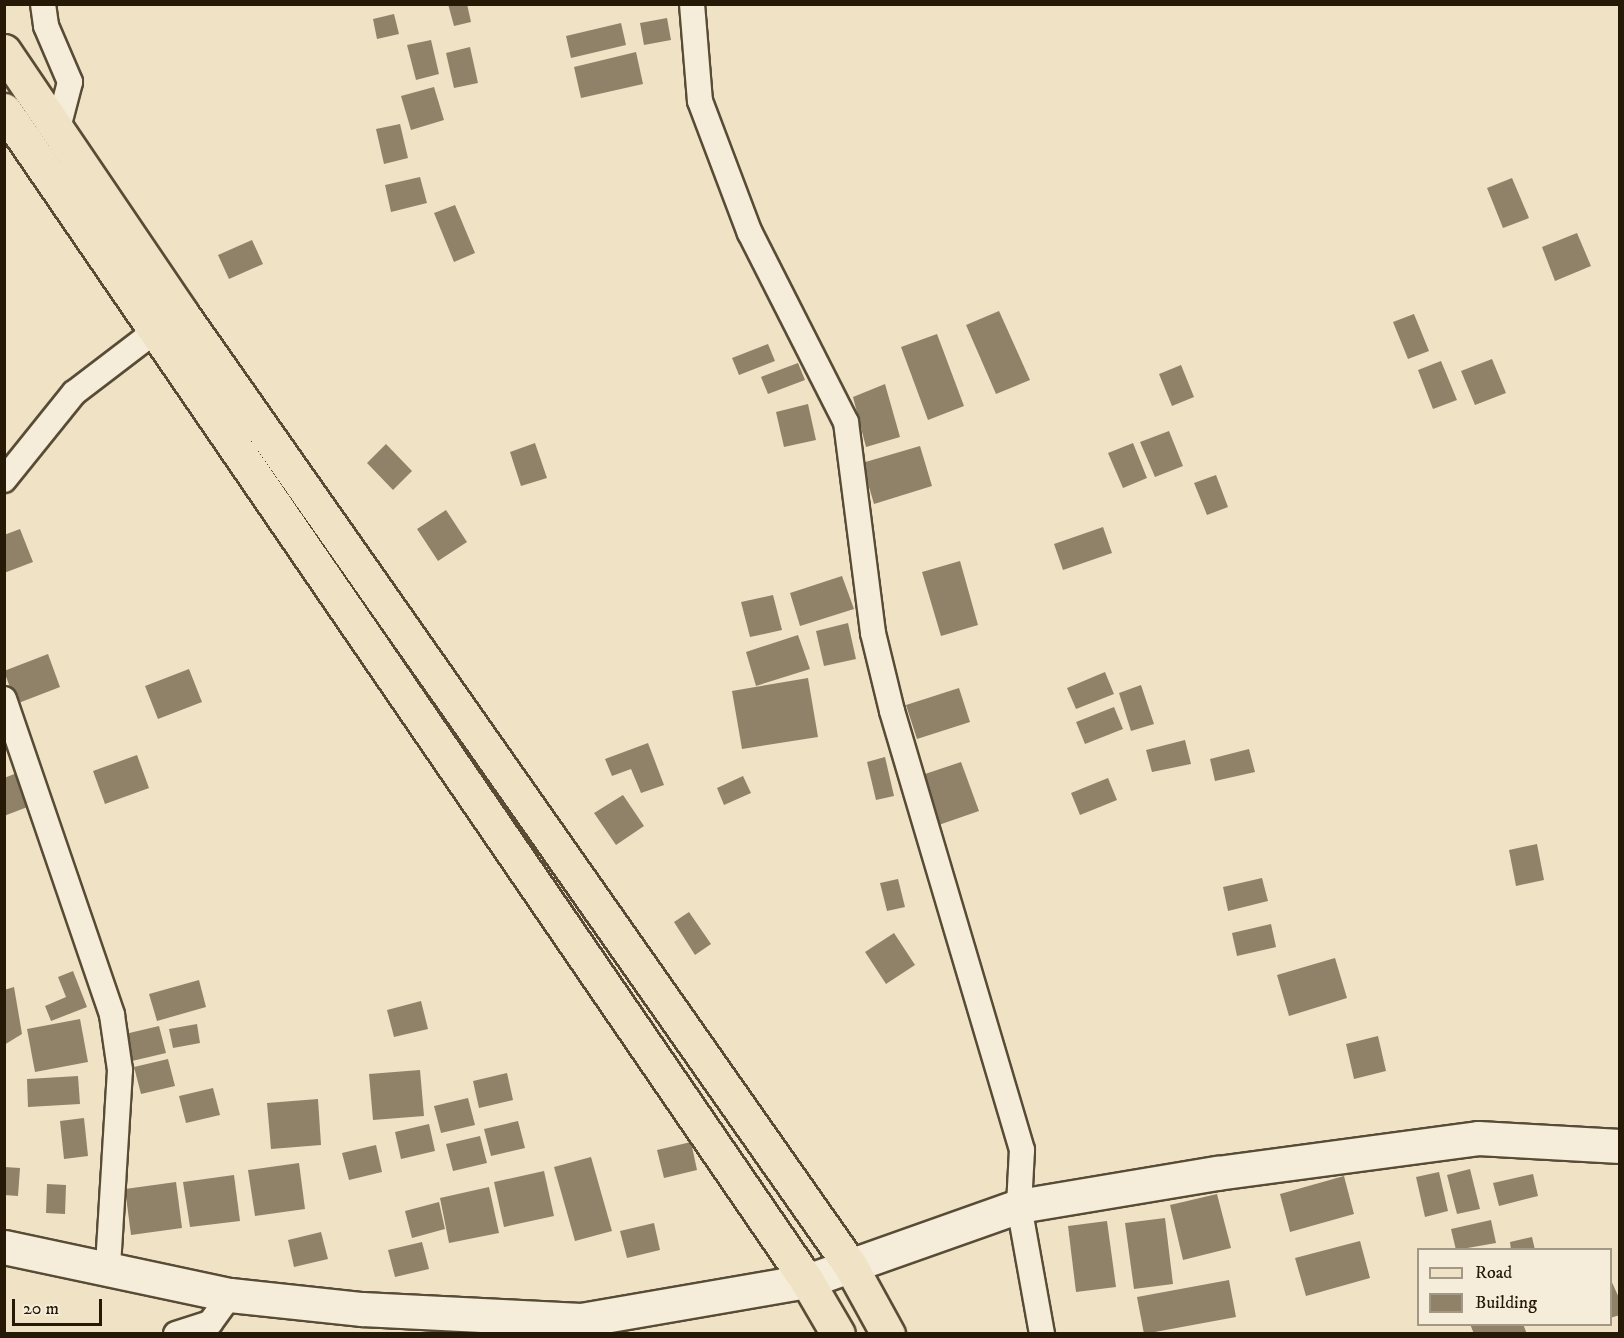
<!DOCTYPE html>
<html>
<head>
<meta charset="utf-8">
<style>
  body { margin:0 }
  #map { position:relative; width:1624px; height:1338px; overflow:hidden; background:#f0e3c5; font-family:"IM FELL DW Pica",serif }
  div>[style] { position:absolute }
  .building>* { inset:0; background:#8f8269 }
  .roads { filter:drop-shadow(2px 0 #584c36) drop-shadow(-2px 0 #584c36) drop-shadow(0 2px #584c36) drop-shadow(0 -2px #584c36) }
  .street>* { height:24px; margin:-12px; padding:0 12px; transform-origin:12px; border-radius:12px; background:#f5edd9 }
  .secondary>* { height:33px; margin:-16.5px; padding:0 16.5px; transform-origin:16.5px; border-radius:16.5px; background:#f5edd9 }
  .primary>* { height:33px; margin:-16.5px; padding:0 16.5px; transform-origin:16.5px; border-radius:16.5px; background:#f0e3c5 }
  span { translate:-50% -50%; white-space:nowrap; text-align:center; line-height:1.15; -webkit-text-stroke:5px #f5edd9; paint-order:stroke }
  .frame { position:absolute; inset:0; border:6px solid #261906; pointer-events:none }
  .legend { position:absolute; left:1417px; top:1248px; width:195px; height:78px; box-sizing:border-box; background:#f5edd9; border:2px solid #a29885; margin:0; padding:8px 10px; list-style:none; font-size:18px; color:#261906 }
  .legend li { display:flex; align-items:center; gap:12px; height:30px }
  .legend b { width:30px; border:2px solid #a29885 }
  .scale { position:absolute; left:12px; top:1299px; width:90px; height:27px; box-sizing:border-box; border:3px solid #261906; border-top:0; padding-left:8px; font-size:18px; line-height:21px; white-space:nowrap; color:#261906; -webkit-text-stroke:4px #f5edd9; paint-order:stroke }
</style>
</head>
<body>
<div id="map">
  <div class="building">
    <i style="clip-path:polygon(448px 4px,467px 4px,471px 22px,454px 26px)"></i>
    <i style="clip-path:polygon(394px 14px,399px 34px,377px 39px,373px 19px)"></i>
    <i style="clip-path:polygon(667px 18px,671px 40px,644px 45px,640px 23px)"></i>
    <i style="clip-path:polygon(621px 23px,626px 45px,571px 58px,566px 36px)"></i>
    <i style="clip-path:polygon(431px 40px,439px 74px,416px 80px,407px 45px)"></i>
    <i style="clip-path:polygon(470px 47px,478px 83px,454px 88px,446px 53px)"></i>
    <i style="clip-path:polygon(636px 52px,643px 84px,581px 98px,574px 67px)"></i>
    <i style="clip-path:polygon(434px 87px,444px 120px,411px 130px,401px 96px)"></i>
    <i style="clip-path:polygon(400px 124px,408px 158px,384px 164px,376px 129px)"></i>
    <i style="clip-path:polygon(420px 177px,427px 203px,391px 212px,385px 185px)"></i>
    <i style="clip-path:polygon(1512px 178px,1529px 218px,1503px 228px,1487px 188px)"></i>
    <i style="clip-path:polygon(455px 205px,475px 253px,454px 262px,434px 213px)"></i>
    <i style="clip-path:polygon(1577px 233px,1591px 266px,1555px 281px,1542px 247px)"></i>
    <i style="clip-path:polygon(252px 240px,263px 264px,229px 279px,218px 255px)"></i>
    <i style="clip-path:polygon(999px 311px,1030px 380px,996px 394px,966px 325px)"></i>
    <i style="clip-path:polygon(1414px 314px,1429px 351px,1408px 359px,1393px 322px)"></i>
    <i style="clip-path:polygon(937px 334px,964px 406px,928px 420px,901px 347px)"></i>
    <i style="clip-path:polygon(768px 344px,775px 361px,739px 375px,732px 358px)"></i>
    <i style="clip-path:polygon(1492px 359px,1506px 393px,1475px 405px,1461px 371px)"></i>
    <i style="clip-path:polygon(1441px 361px,1457px 400px,1433px 409px,1418px 370px)"></i>
    <i style="clip-path:polygon(798px 363px,805px 380px,768px 394px,761px 377px)"></i>
    <i style="clip-path:polygon(1181px 365px,1194px 397px,1172px 406px,1159px 374px)"></i>
    <i style="clip-path:polygon(885px 384px,900px 437px,866px 447px,853px 397px)"></i>
    <i style="clip-path:polygon(808px 404px,816px 440px,784px 447px,776px 412px)"></i>
    <i style="clip-path:polygon(1169px 431px,1183px 466px,1155px 477px,1140px 442px)"></i>
    <i style="clip-path:polygon(535px 443px,547px 478px,521px 486px,510px 452px)"></i>
    <i style="clip-path:polygon(1133px 443px,1147px 478px,1123px 488px,1108px 453px)"></i>
    <i style="clip-path:polygon(386px 444px,412px 471px,393px 490px,367px 463px)"></i>
    <i style="clip-path:polygon(920px 446px,932px 486px,874px 504px,862px 463px)"></i>
    <i style="clip-path:polygon(1216px 475px,1228px 507px,1207px 515px,1194px 483px)"></i>
    <i style="clip-path:polygon(446px 510px,467px 542px,438px 561px,417px 529px)"></i>
    <i style="clip-path:polygon(1103px 527px,1112px 553px,1063px 570px,1054px 544px)"></i>
    <i style="clip-path:polygon(20px 529px,33px 562px,4px 573px,4px 535px)"></i>
    <i style="clip-path:polygon(960px 561px,978px 625px,941px 636px,922px 572px)"></i>
    <i style="clip-path:polygon(842px 576px,854px 609px,800px 626px,790px 593px)"></i>
    <i style="clip-path:polygon(773px 595px,782px 630px,750px 637px,741px 602px)"></i>
    <i style="clip-path:polygon(848px 623px,856px 659px,824px 666px,816px 631px)"></i>
    <i style="clip-path:polygon(798px 635px,810px 669px,756px 686px,746px 652px)"></i>
    <i style="clip-path:polygon(48px 654px,60px 687px,16px 704px,4px 671px)"></i>
    <i style="clip-path:polygon(189px 669px,202px 702px,158px 719px,145px 686px)"></i>
    <i style="clip-path:polygon(1105px 672px,1114px 694px,1076px 709px,1067px 688px)"></i>
    <i style="clip-path:polygon(808px 678px,818px 737px,742px 749px,732px 691px)"></i>
    <i style="clip-path:polygon(1141px 685px,1154px 724px,1131px 731px,1119px 693px)"></i>
    <i style="clip-path:polygon(959px 688px,970px 722px,917px 739px,906px 705px)"></i>
    <i style="clip-path:polygon(1114px 707px,1123px 729px,1085px 744px,1076px 722px)"></i>
    <i style="clip-path:polygon(1185px 740px,1191px 764px,1152px 772px,1146px 750px)"></i>
    <i style="clip-path:polygon(648px 743px,664px 785px,641px 793px,631px 769px,612px 776px,605px 759px)"></i>
    <i style="clip-path:polygon(1249px 749px,1255px 772px,1215px 781px,1210px 759px)"></i>
    <i style="clip-path:polygon(137px 755px,149px 788px,105px 804px,93px 771px)"></i>
    <i style="clip-path:polygon(885px 757px,894px 796px,876px 800px,867px 762px)"></i>
    <i style="clip-path:polygon(961px 762px,979px 811px,930px 828px,913px 778px)"></i>
    <i style="clip-path:polygon(17px 773px,30px 806px,4px 816px,4px 778px)"></i>
    <i style="clip-path:polygon(743px 776px,751px 793px,724px 805px,717px 788px)"></i>
    <i style="clip-path:polygon(1108px 778px,1117px 800px,1080px 815px,1071px 793px)"></i>
    <i style="clip-path:polygon(623px 795px,644px 826px,616px 845px,594px 813px)"></i>
    <i style="clip-path:polygon(1537px 844px,1544px 880px,1516px 886px,1509px 850px)"></i>
    <i style="clip-path:polygon(1262px 878px,1268px 901px,1228px 911px,1223px 887px)"></i>
    <i style="clip-path:polygon(898px 879px,905px 907px,887px 911px,880px 883px)"></i>
    <i style="clip-path:polygon(689px 912px,711px 944px,695px 955px,674px 922px)"></i>
    <i style="clip-path:polygon(1271px 924px,1276px 947px,1237px 956px,1232px 933px)"></i>
    <i style="clip-path:polygon(894px 933px,915px 965px,886px 984px,865px 952px)"></i>
    <i style="clip-path:polygon(1335px 958px,1347px 998px,1289px 1016px,1277px 975px)"></i>
    <i style="clip-path:polygon(73px 971px,87px 1007px,51px 1021px,45px 1006px,66px 997px,58px 977px)"></i>
    <i style="clip-path:polygon(199px 980px,206px 1007px,157px 1021px,149px 994px)"></i>
    <i style="clip-path:polygon(14px 987px,22px 1034px,4px 1045px,4px 990px)"></i>
    <i style="clip-path:polygon(421px 1001px,428px 1029px,394px 1037px,387px 1010px)"></i>
    <i style="clip-path:polygon(80px 1019px,88px 1062px,35px 1072px,27px 1029px)"></i>
    <i style="clip-path:polygon(197px 1024px,200px 1043px,173px 1048px,169px 1029px)"></i>
    <i style="clip-path:polygon(159px 1026px,166px 1053px,132px 1061px,125px 1034px)"></i>
    <i style="clip-path:polygon(1378px 1036px,1386px 1071px,1354px 1079px,1346px 1044px)"></i>
    <i style="clip-path:polygon(168px 1059px,175px 1086px,141px 1094px,134px 1067px)"></i>
    <i style="clip-path:polygon(420px 1070px,424px 1116px,373px 1120px,369px 1074px)"></i>
    <i style="clip-path:polygon(507px 1073px,513px 1100px,479px 1108px,473px 1081px)"></i>
    <i style="clip-path:polygon(78px 1076px,80px 1104px,28px 1107px,27px 1079px)"></i>
    <i style="clip-path:polygon(213px 1088px,220px 1115px,186px 1123px,179px 1096px)"></i>
    <i style="clip-path:polygon(468px 1098px,475px 1125px,441px 1133px,434px 1106px)"></i>
    <i style="clip-path:polygon(318px 1099px,321px 1145px,271px 1149px,267px 1103px)"></i>
    <i style="clip-path:polygon(84px 1118px,88px 1156px,64px 1159px,60px 1121px)"></i>
    <i style="clip-path:polygon(518px 1121px,525px 1148px,491px 1156px,484px 1129px)"></i>
    <i style="clip-path:polygon(429px 1124px,435px 1151px,401px 1159px,395px 1132px)"></i>
    <i style="clip-path:polygon(480px 1136px,487px 1163px,453px 1171px,446px 1144px)"></i>
    <i style="clip-path:polygon(691px 1142px,697px 1170px,664px 1178px,657px 1150px)"></i>
    <i style="clip-path:polygon(376px 1145px,382px 1172px,349px 1180px,342px 1153px)"></i>
    <i style="clip-path:polygon(591px 1157px,612px 1231px,575px 1241px,554px 1167px)"></i>
    <i style="clip-path:polygon(299px 1163px,305px 1209px,255px 1216px,248px 1170px)"></i>
    <i style="clip-path:polygon(4px 1167px,20px 1168px,18px 1196px,4px 1195px)"></i>
    <i style="clip-path:polygon(1470px 1169px,1480px 1209px,1457px 1214px,1447px 1175px)"></i>
    <i style="clip-path:polygon(544px 1171px,554px 1216px,504px 1227px,494px 1182px)"></i>
    <i style="clip-path:polygon(1439px 1172px,1448px 1211px,1425px 1217px,1416px 1177px)"></i>
    <i style="clip-path:polygon(1533px 1174px,1538px 1196px,1499px 1206px,1493px 1183px)"></i>
    <i style="clip-path:polygon(234px 1175px,240px 1221px,190px 1227px,183px 1182px)"></i>
    <i style="clip-path:polygon(1344px 1176px,1354px 1214px,1290px 1232px,1280px 1194px)"></i>
    <i style="clip-path:polygon(176px 1182px,182px 1228px,131px 1235px,125px 1189px)"></i>
    <i style="clip-path:polygon(47px 1184px,66px 1185px,65px 1214px,46px 1213px)"></i>
    <i style="clip-path:polygon(489px 1187px,499px 1233px,449px 1243px,440px 1198px)"></i>
    <i style="clip-path:polygon(1217px 1194px,1231px 1248px,1183px 1260px,1170px 1205px)"></i>
    <i style="clip-path:polygon(439px 1202px,445px 1229px,412px 1238px,405px 1211px)"></i>
    <i style="clip-path:polygon(1165px 1218px,1173px 1284px,1134px 1289px,1125px 1223px)"></i>
    <i style="clip-path:polygon(1491px 1220px,1496px 1243px,1456px 1250px,1451px 1229px)"></i>
    <i style="clip-path:polygon(1107px 1221px,1116px 1287px,1076px 1292px,1068px 1226px)"></i>
    <i style="clip-path:polygon(654px 1223px,660px 1250px,627px 1258px,620px 1231px)"></i>
    <i style="clip-path:polygon(321px 1232px,328px 1259px,294px 1267px,288px 1240px)"></i>
    <i style="clip-path:polygon(1532px 1237px,1535px 1250px,1511px 1250px,1510px 1242px)"></i>
    <i style="clip-path:polygon(1360px 1241px,1370px 1278px,1306px 1296px,1295px 1258px)"></i>
    <i style="clip-path:polygon(422px 1242px,429px 1269px,395px 1277px,388px 1250px)"></i>
    <i style="clip-path:polygon(1610px 1278px,1620px 1300px,1620px 1315px,1610px 1318px)"></i>
    <i style="clip-path:polygon(1229px 1280px,1236px 1317px,1144px 1334px,1137px 1297px)"></i>
    <i style="clip-path:polygon(1470px 1324px,1523px 1324px,1527px 1334px,1474px 1334px)"></i>
  </div>
  <div class="roads">
    <div class="street">
      <i style="left:43px;top:4px;width:22px;rotate:82deg"></i>
      <i style="left:46px;top:26px;width:61px;rotate:66.8deg"></i>
      <i style="left:70px;top:82px;width:48px;rotate:104.6deg"></i>
      <i style="left:692px;top:4px;width:97px;rotate:85.3deg"></i>
      <i style="left:700px;top:101px;width:141px;rotate:69.3deg"></i>
      <i style="left:750px;top:233px;width:212px;rotate:63.1deg"></i>
      <i style="left:846px;top:422px;width:213px;rotate:82.7deg"></i>
      <i style="left:873px;top:633px;width:80px;rotate:76.3deg"></i>
      <i style="left:892px;top:711px;width:458px;rotate:73.5deg"></i>
      <i style="left:1022px;top:1150px;width:56px;rotate:93.1deg"></i>
      <i style="left:1019px;top:1206px;width:130px;rotate:79.8deg"></i>
      <i style="left:4px;top:480px;width:112px;rotate:-51.2deg"></i>
      <i style="left:74px;top:393px;width:117px;rotate:-37.4deg"></i>
      <i style="left:4px;top:699px;width:334px;rotate:71.1deg"></i>
      <i style="left:112px;top:1015px;width:56px;rotate:81.7deg"></i>
      <i style="left:120px;top:1070px;width:196px;rotate:93.5deg"></i>
      <i style="left:176px;top:1334px;width:36px;rotate:-18deg"></i>
      <i style="left:210px;top:1323px;width:34px;rotate:-54deg"></i>
    </div>
    <div class="secondary">
      <i style="left:4px;top:1247px;width:231px;rotate:12deg"></i>
      <i style="left:230px;top:1295px;width:133px;rotate:6.1deg"></i>
      <i style="left:362px;top:1309px;width:219px;rotate:2.9deg"></i>
      <i style="left:581px;top:1320px;width:229px;rotate:-9.8deg"></i>
      <i style="left:807px;top:1281px;width:225px;rotate:-19.5deg"></i>
      <i style="left:1019px;top:1206px;width:201px;rotate:-9.5deg"></i>
      <i style="left:1217px;top:1173px;width:263px;rotate:-7.6deg"></i>
      <i style="left:1478px;top:1138px;width:142px;rotate:3.2deg"></i>
    </div>
    <div class="primary">
      <i style="left:4px;top:51px;width:318px;rotate:55.9deg"></i>
      <i style="left:182px;top:314px;width:1162px;rotate:54.92deg"></i>
      <i style="left:850px;top:1265px;width:79px;rotate:61.2deg"></i>
      <i style="left:4px;top:110px;width:1420px;rotate:55.56deg"></i>
      <i style="left:807px;top:1281px;width:61px;rotate:59.7deg"></i>
    </div>
  </div>
  <div class="frame"></div>
  <ul class="legend">
  <li><b style="height:8px;background:#f0e3c5"></b>Road</li>
  <li><b style="height:16px;background:#8f8269"></b>Building</li>
  </ul>
  <div class="scale">20 m</div>
</div>
</body>
</html>
